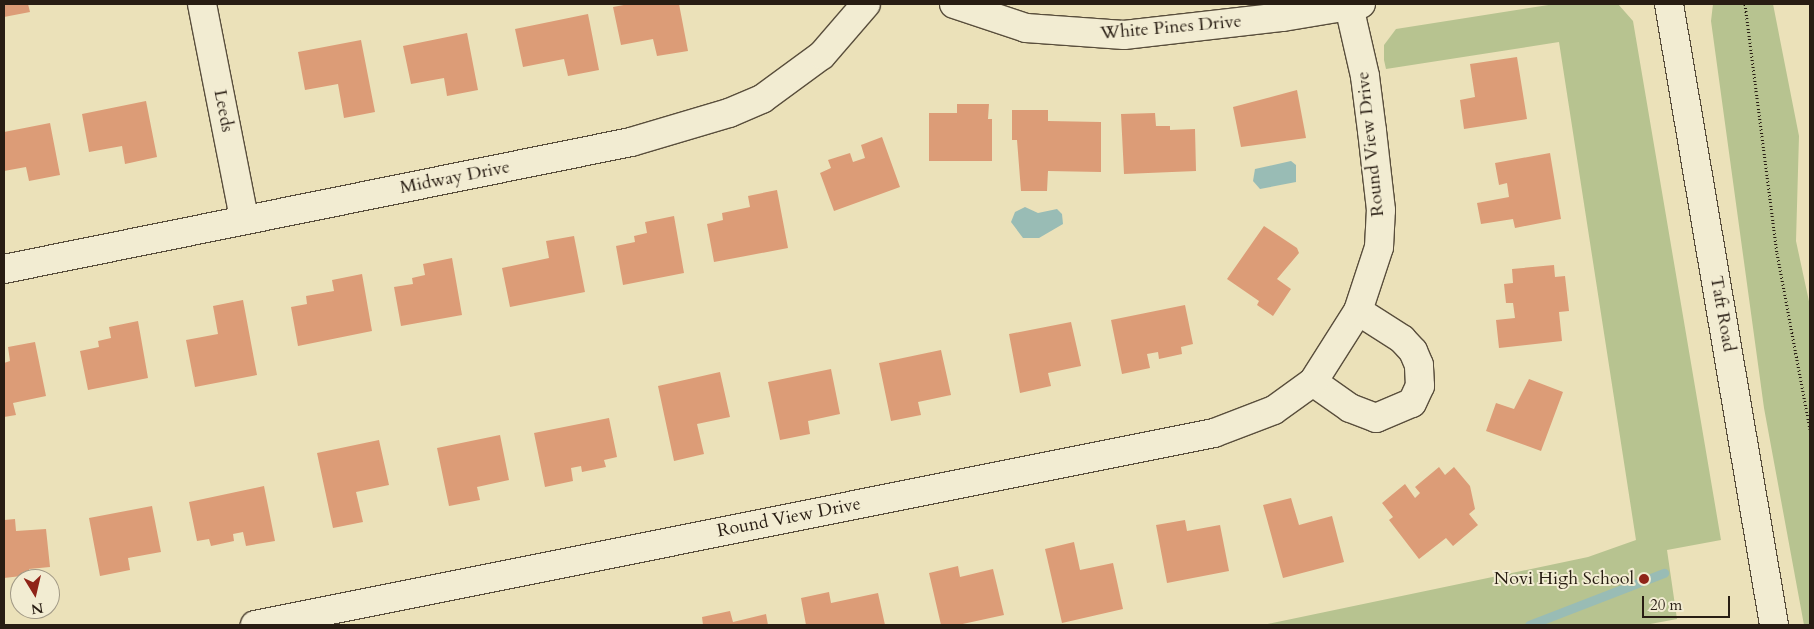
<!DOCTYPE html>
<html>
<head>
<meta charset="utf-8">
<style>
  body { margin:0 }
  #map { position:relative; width:1814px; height:629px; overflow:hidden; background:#ebe1b9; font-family:Cardo,serif }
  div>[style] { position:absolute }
  .green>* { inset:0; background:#b7c390 }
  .water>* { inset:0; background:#99bcb5 }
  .stream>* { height:9px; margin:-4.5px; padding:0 4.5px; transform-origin:4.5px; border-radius:4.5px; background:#99bcb5 }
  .building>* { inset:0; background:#dc9c77 }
  .path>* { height:3px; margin-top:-1.5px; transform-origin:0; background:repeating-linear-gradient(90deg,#281d13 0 1px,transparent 0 3.5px) }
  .roads { filter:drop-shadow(1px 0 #594e3c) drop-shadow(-1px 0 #594e3c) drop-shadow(0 1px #594e3c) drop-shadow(0 -1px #594e3c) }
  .street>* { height:28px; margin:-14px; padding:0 14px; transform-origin:14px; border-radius:14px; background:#f2ecd2 }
  .secondary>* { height:28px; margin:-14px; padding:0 14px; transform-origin:14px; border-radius:14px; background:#f2ecd2 }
  .dots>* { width:14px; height:14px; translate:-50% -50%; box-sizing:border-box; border:2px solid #f2ecd2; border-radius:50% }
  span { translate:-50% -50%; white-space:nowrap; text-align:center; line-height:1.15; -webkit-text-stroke:4px #f2ecd2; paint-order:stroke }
  .street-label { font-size:18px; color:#281d13 }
  .poi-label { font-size:18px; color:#281d13 }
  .right { translate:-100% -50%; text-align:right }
  .frame { position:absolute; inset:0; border:5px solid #281d13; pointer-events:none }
  .north { position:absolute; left:10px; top:569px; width:50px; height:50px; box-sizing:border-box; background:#f2ecd2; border:1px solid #a19986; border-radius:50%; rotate:171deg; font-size:14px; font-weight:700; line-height:20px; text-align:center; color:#281d13 }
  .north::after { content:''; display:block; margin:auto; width:18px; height:22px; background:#8f2418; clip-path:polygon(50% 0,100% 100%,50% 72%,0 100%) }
  .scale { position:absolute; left:1642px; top:596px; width:88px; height:22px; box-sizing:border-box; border:2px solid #281d13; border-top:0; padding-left:6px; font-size:15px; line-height:18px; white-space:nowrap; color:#281d13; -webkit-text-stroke:4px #f2ecd2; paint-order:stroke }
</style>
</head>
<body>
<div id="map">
  <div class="green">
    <i style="clip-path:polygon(1555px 4px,1618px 4px,1633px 21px,1721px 540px,1667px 550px,1677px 619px,1645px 625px,1263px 625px,1588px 557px,1636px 540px,1559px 42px,1386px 69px,1384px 60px,1384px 45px,1396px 29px)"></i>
    <i style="clip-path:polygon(1713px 4px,1773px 4px,1799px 136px,1796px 241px,1810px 306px,1810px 625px,1804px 625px,1764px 408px,1711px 21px)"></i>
  </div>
  <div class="water">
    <i style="clip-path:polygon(1291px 161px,1296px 165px,1296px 182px,1260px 189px,1253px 181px,1255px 169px)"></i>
    <i style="clip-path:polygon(1025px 207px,1038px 213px,1057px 209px,1062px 214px,1063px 224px,1039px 238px,1023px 238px,1011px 222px,1015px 212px)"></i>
  </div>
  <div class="stream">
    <i style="left:1529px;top:625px;width:145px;rotate:-21.1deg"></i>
  </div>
  <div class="building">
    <i style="clip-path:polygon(4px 4px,28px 4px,30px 12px,4px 17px)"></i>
    <i style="clip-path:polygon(629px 4px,679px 4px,688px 51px,657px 56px,653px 39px,621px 45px,613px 7px)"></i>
    <i style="clip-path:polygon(588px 14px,599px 70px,568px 76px,564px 59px,523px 67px,515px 29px)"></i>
    <i style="clip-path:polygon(467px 33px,478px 90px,447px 96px,444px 78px,411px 84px,403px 46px)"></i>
    <i style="clip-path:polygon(361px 40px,375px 112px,344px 118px,338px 84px,305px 90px,298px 52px)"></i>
    <i style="clip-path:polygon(1517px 57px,1527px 119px,1464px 129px,1460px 100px,1475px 97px,1470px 64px)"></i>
    <i style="clip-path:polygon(1297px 90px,1306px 138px,1241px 147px,1233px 107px)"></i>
    <i style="clip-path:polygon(146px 101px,157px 157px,125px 164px,122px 146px,89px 152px,82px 114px)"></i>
    <i style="clip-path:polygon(957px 104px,989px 104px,988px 119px,992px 119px,992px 161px,929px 161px,929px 113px,957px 113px)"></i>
    <i style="clip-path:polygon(1012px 110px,1048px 110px,1048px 121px,1101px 122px,1101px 172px,1048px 171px,1047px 191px,1021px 191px,1017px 140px,1012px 140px)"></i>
    <i style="clip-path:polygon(1155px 113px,1156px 126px,1170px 126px,1170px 130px,1195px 129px,1196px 171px,1124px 174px,1121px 114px)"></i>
    <i style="clip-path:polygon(50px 123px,60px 175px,29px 181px,26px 167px,4px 171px,4px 132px)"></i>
    <i style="clip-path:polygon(882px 137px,900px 187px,834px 211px,820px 173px,831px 168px,828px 160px,850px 153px,853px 162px,865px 158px,861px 145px)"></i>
    <i style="clip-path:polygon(1550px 153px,1561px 219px,1515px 228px,1513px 219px,1481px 224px,1477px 203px,1509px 197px,1507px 183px,1499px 185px,1495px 163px)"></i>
    <i style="clip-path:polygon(777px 190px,788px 248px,714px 262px,707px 224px,723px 220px,722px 213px,750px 207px,748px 196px)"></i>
    <i style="clip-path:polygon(674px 216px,684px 273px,623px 285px,616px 246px,635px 242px,634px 236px,647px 233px,645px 222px)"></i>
    <i style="clip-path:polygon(1264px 226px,1297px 248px,1299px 253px,1277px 279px,1291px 289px,1273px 316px,1257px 305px,1259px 301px,1227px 279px)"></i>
    <i style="clip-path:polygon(574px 236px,585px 292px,510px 307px,502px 268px,549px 258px,546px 241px)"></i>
    <i style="clip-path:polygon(452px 258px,462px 315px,401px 326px,394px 287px,413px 284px,412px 278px,425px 275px,423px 264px)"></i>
    <i style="clip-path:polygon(1554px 265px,1555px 277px,1565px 276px,1569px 311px,1559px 312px,1562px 341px,1499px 348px,1496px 320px,1515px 318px,1513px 303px,1506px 303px,1504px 284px,1513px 283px,1512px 269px)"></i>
    <i style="clip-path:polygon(362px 274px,372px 331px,298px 346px,291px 307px,307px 304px,306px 296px,334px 291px,332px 280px)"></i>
    <i style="clip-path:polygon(243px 300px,257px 375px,195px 387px,186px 340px,218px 334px,213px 306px)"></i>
    <i style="clip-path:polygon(1185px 305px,1193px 344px,1181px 347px,1182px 354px,1159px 359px,1158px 352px,1147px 354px,1150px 368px,1122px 374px,1111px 320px)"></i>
    <i style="clip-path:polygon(138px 321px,148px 378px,88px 390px,80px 351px,99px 347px,98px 341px,111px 338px,109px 327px)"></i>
    <i style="clip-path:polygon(1071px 322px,1081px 366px,1048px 373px,1051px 386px,1020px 393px,1009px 334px)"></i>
    <i style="clip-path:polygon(35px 342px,46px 396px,13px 403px,16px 415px,4px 417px,4px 363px,10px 361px,8px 347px)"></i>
    <i style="clip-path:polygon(941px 350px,951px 395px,918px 402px,921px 415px,891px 421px,879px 363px)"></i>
    <i style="clip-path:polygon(831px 369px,840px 414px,808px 421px,810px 434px,780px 440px,768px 382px)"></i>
    <i style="clip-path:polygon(720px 372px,730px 417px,697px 424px,704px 454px,674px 461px,658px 386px)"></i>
    <i style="clip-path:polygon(1529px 379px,1563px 392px,1541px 451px,1486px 431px,1496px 403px,1514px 409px)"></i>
    <i style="clip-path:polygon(609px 418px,617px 457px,604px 460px,606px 467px,582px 472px,581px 466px,571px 468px,573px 481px,545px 487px,534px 433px)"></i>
    <i style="clip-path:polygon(500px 435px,509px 480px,477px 487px,480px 500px,449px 506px,437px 448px)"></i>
    <i style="clip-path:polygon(379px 440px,389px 485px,356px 492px,363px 522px,333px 528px,317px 453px)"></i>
    <i style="clip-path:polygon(1439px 467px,1445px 475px,1454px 467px,1470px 486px,1475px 509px,1469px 514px,1478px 525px,1453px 546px,1446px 538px,1419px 559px,1389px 520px,1393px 517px,1382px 503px,1405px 484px,1415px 498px,1420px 493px,1415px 487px)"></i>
    <i style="clip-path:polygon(264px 486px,275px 541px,246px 546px,243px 532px,233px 534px,234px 541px,211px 546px,209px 539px,197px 541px,189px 502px)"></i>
    <i style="clip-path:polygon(1291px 498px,1299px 525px,1332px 516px,1344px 562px,1283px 578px,1263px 505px)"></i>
    <i style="clip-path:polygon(152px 506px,161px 552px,128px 558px,130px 570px,100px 576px,89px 518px)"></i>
    <i style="clip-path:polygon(15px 519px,16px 531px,46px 529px,50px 567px,29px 569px,30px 575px,4px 578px,4px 520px)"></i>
    <i style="clip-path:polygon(1185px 520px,1187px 531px,1220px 525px,1229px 571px,1167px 583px,1156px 525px)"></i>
    <i style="clip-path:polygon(1074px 542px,1080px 570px,1113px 563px,1123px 609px,1062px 623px,1045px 549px)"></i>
    <i style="clip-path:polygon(958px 566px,960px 577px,993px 569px,1004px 615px,958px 625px,941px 625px,929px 573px)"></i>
    <i style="clip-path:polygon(829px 592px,831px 603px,878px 593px,885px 625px,806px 625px,801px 598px)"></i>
    <i style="clip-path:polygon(730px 611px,733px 622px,766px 614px,768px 625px,703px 625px,702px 617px)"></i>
  </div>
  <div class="path">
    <i style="left:1745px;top:4px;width:251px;rotate:82.7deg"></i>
    <i style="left:1777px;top:253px;width:179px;rotate:79.4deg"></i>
  </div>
  <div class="roads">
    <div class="street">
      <i style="left:202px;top:4px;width:218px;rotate:78.9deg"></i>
      <i style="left:954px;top:4px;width:76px;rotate:18.4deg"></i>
      <i style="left:1026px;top:28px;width:98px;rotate:4.1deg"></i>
      <i style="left:1124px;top:35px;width:160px;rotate:-6.5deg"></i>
      <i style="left:1283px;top:17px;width:79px;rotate:-9.5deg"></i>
      <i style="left:4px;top:269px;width:640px;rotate:-11.45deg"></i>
      <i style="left:631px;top:142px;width:102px;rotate:-16.5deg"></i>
      <i style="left:729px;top:113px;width:36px;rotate:-23deg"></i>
      <i style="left:762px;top:99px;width:74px;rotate:-36.3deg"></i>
      <i style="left:822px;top:55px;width:67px;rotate:-49.2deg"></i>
      <i style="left:1313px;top:382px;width:45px;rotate:35.1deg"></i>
      <i style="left:1350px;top:408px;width:28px;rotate:21deg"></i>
      <i style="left:1376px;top:418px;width:39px;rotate:-23deg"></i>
      <i style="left:1412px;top:403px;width:19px;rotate:-65deg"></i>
      <i style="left:1420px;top:386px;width:21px;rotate:-93deg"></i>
      <i style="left:1419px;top:365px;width:15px;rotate:-113deg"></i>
      <i style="left:1413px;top:351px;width:16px;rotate:-133deg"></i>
      <i style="left:1402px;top:339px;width:52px;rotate:-147.5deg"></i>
      <i style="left:255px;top:625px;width:978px;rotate:-11.32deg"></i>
      <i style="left:1214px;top:433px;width:64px;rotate:-21deg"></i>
      <i style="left:1274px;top:410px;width:48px;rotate:-35.7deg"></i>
      <i style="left:1313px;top:382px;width:84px;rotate:-57.6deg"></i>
      <i style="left:1358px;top:311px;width:67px;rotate:-71.8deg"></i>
      <i style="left:1379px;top:247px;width:37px;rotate:-87deg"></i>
      <i style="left:1381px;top:210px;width:80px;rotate:-96.5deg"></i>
      <i style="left:1372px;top:131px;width:55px;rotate:-97.3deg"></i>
      <i style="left:1365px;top:76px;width:72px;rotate:-102.9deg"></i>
    </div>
    <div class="secondary">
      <i style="left:1669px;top:4px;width:630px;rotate:80.4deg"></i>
    </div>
  </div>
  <div class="dots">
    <i style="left:1644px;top:579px;background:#8f2418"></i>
  </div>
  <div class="street-label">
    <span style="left:1171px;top:28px;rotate:-5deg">White Pines Drive</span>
    <span style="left:223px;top:111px;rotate:79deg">Leeds</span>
    <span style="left:1371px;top:144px;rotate:-96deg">Round View Drive</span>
    <span style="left:455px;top:178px;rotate:-11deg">Midway Drive</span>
    <span style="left:1722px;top:314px;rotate:80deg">Taft Road</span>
    <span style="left:789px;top:518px;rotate:-11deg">Round View Drive</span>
  </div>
  <div class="poi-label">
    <span class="right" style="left:1634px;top:579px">Novi High School</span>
  </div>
  <div class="frame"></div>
  <div class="north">N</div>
  <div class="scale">20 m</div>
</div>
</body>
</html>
